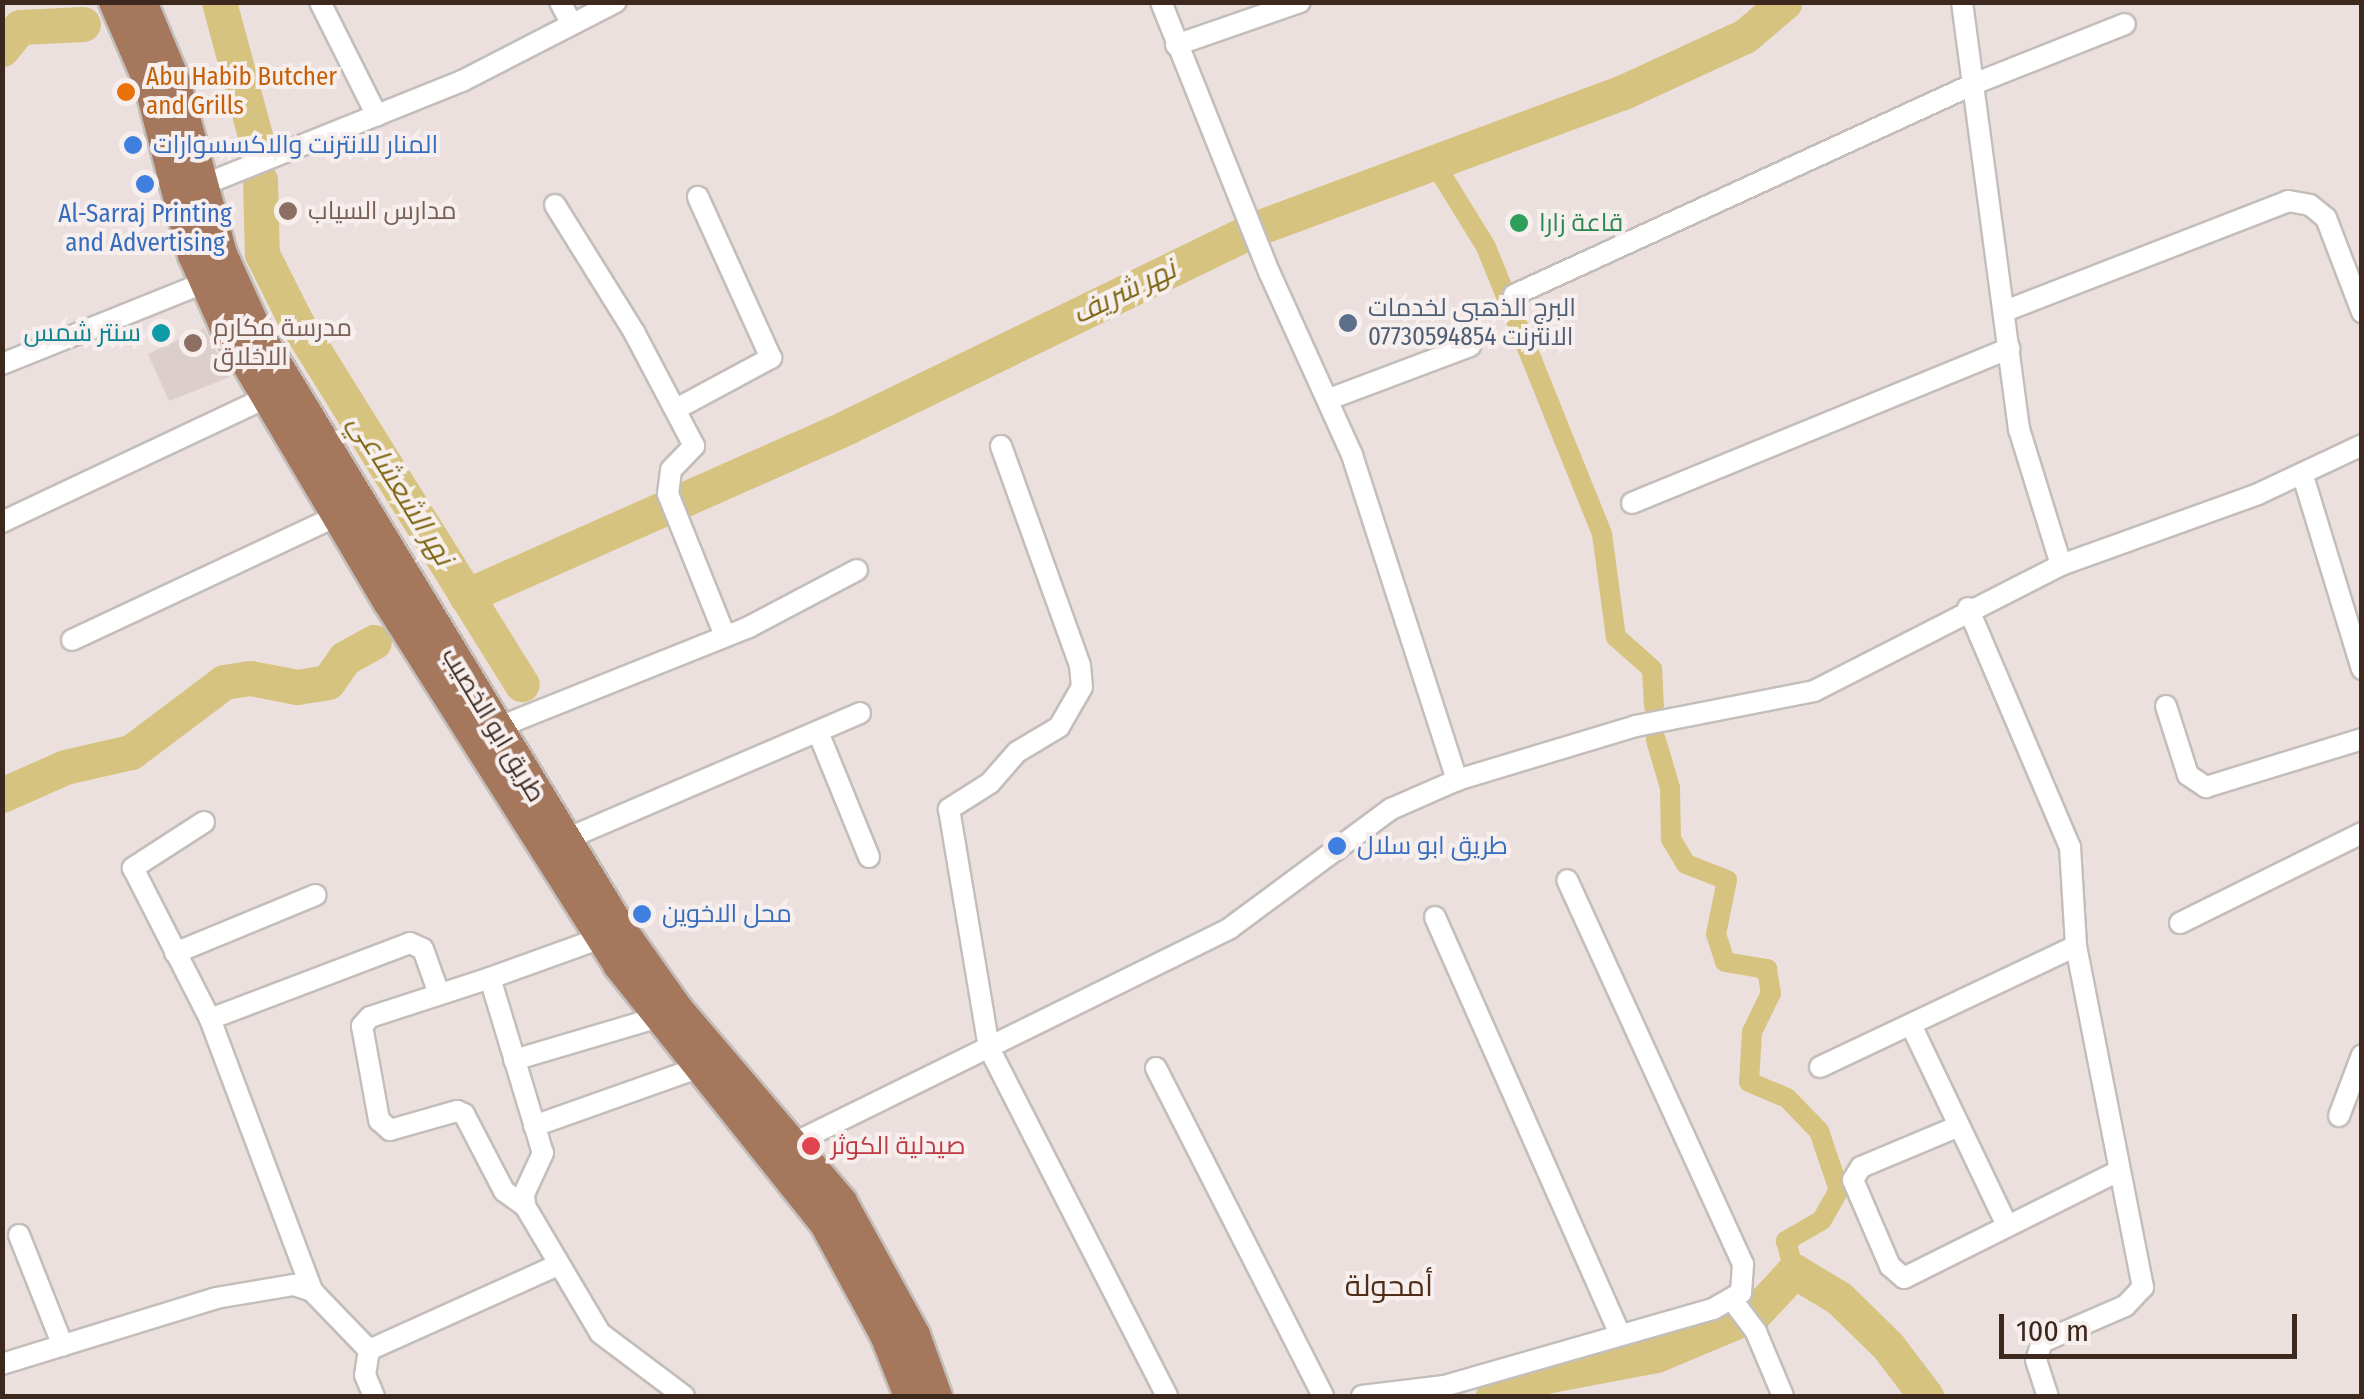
<!DOCTYPE html>
<html>
<head>
<meta charset="utf-8">
<style>
  body { margin:0 }
  #map { position:relative; width:2364px; height:1399px; overflow:hidden; background:#ebe0dd; font-family:"Fira Sans Condensed",Cairo,sans-serif }
  div>[style] { position:absolute }
  .built>* { inset:0; background:#dbcecb }
  .canal>* { height:20px; margin:-10px; padding:0 10px; transform-origin:10px; border-radius:10px; background:#d6c37f }
  .river>* { height:35px; margin:-17.5px; padding:0 17.5px; transform-origin:17.5px; border-radius:17.5px; background:#d6c37f }
  .roads { filter:drop-shadow(2px 0 #c4bebb) drop-shadow(-2px 0 #c4bebb) drop-shadow(0 2px #c4bebb) drop-shadow(0 -2px #c4bebb) }
  .street>* { height:20px; margin:-10px; padding:0 10px; transform-origin:10px; border-radius:10px; background:#fff }
  .primary>* { height:30px; margin:-15px; padding:0 15px; transform-origin:15px; border-radius:15px; background:#a5775d }
  .dots>* { width:28px; height:28px; translate:-50% -50%; box-sizing:border-box; border:5px solid #f7efee; border-radius:50% }
  span { translate:-50% -50%; white-space:nowrap; text-align:center; line-height:1.15; -webkit-text-stroke:8px #f7efee; paint-order:stroke }
  .food-label { font-size:25px; color:#c56008 }
  .left { translate:0 -50%; text-align:left }
  .shop-label { font-size:25px; color:#366cbe }
  .education-label { font-size:25px; color:#785e54 }
  .leisure-label { font-size:25px; color:#27864d }
  .service-label { font-size:25px; color:#4e5e75 }
  .culture-label { font-size:25px; color:#0d838f }
  .right { translate:-100% -50%; text-align:right }
  .street-label { font-size:25px; color:#3c281d }
  .health-label { font-size:25px; color:#be3a42 }
  .water-label { font-size:28px; color:#7d6612; font-style:italic }
  .quarter-label { font-size:30px; color:#4f2d18 }
  .frame { position:absolute; inset:0; border:5px solid #3c281d; pointer-events:none }
  .scale { position:absolute; left:1999px; top:1314px; width:298px; height:45px; box-sizing:border-box; border:5px solid #3c281d; border-top:0; padding-left:12px; font-size:30px; line-height:35px; white-space:nowrap; color:#3c281d; -webkit-text-stroke:8px #f7efee; paint-order:stroke }
</style>
</head>
<body>
<div id="map">
  <div class="built">
    <i style="clip-path:polygon(204px 328px,230px 377px,169px 401px,148px 354px)"></i>
  </div>
  <div class="canal">
    <i style="left:1435px;top:164px;width:97px;rotate:58.4deg"></i>
    <i style="left:1486px;top:247px;width:170px;rotate:67.9deg"></i>
    <i style="left:1550px;top:405px;width:139px;rotate:68deg"></i>
    <i style="left:1602px;top:534px;width:104px;rotate:82.3deg"></i>
    <i style="left:1616px;top:637px;width:48px;rotate:41.6deg"></i>
    <i style="left:1652px;top:669px;width:37px;rotate:87deg"></i>
    <i style="left:1656px;top:740px;width:50px;rotate:73.7deg"></i>
    <i style="left:1670px;top:788px;width:51px;rotate:88.9deg"></i>
    <i style="left:1671px;top:839px;width:29px;rotate:59deg"></i>
    <i style="left:1686px;top:864px;width:44px;rotate:21.3deg"></i>
    <i style="left:1727px;top:880px;width:55px;rotate:101.5deg"></i>
    <i style="left:1716px;top:934px;width:29px;rotate:72deg"></i>
    <i style="left:1725px;top:962px;width:43px;rotate:9.5deg"></i>
    <i style="left:1767px;top:969px;width:24px;rotate:81deg"></i>
    <i style="left:1771px;top:993px;width:43px;rotate:116deg"></i>
    <i style="left:1752px;top:1032px;width:50px;rotate:93.4deg"></i>
    <i style="left:1749px;top:1082px;width:41px;rotate:22.8deg"></i>
    <i style="left:1787px;top:1098px;width:46px;rotate:45.9deg"></i>
    <i style="left:1819px;top:1131px;width:62px;rotate:71.3deg"></i>
    <i style="left:1839px;top:1190px;width:34px;rotate:120deg"></i>
    <i style="left:1822px;top:1220px;width:42px;rotate:149.7deg"></i>
    <i style="left:1786px;top:1241px;width:31px;rotate:75deg"></i>
  </div>
  <div class="river">
    <i style="left:219px;top:2px;width:146px;rotate:74.9deg"></i>
    <i style="left:2px;top:49px;width:28px;rotate:-51deg"></i>
    <i style="left:20px;top:27px;width:63px;rotate:-2.7deg"></i>
    <i style="left:260px;top:180px;width:74px;rotate:88.5deg"></i>
    <i style="left:262px;top:254px;width:74px;rotate:63.4deg"></i>
    <i style="left:295px;top:320px;width:429px;rotate:58.1deg"></i>
    <i style="left:466px;top:596px;width:419px;rotate:-23.9deg"></i>
    <i style="left:849px;top:426px;width:448px;rotate:-25.9deg"></i>
    <i style="left:1252px;top:230px;width:394px;rotate:-20.4deg"></i>
    <i style="left:1621px;top:93px;width:136px;rotate:-24.7deg"></i>
    <i style="left:1745px;top:36px;width:52px;rotate:-40.4deg"></i>
    <i style="left:2px;top:795px;width:69px;rotate:-24deg"></i>
    <i style="left:65px;top:767px;width:68px;rotate:-12.8deg"></i>
    <i style="left:131px;top:752px;width:116px;rotate:-37deg"></i>
    <i style="left:224px;top:682px;width:26px;rotate:-9deg"></i>
    <i style="left:250px;top:678px;width:48px;rotate:10.8deg"></i>
    <i style="left:297px;top:687px;width:31px;rotate:-9deg"></i>
    <i style="left:328px;top:682px;width:29px;rotate:-55deg"></i>
    <i style="left:345px;top:658px;width:33px;rotate:-29deg"></i>
    <i style="left:1493px;top:1396px;width:56px;rotate:-21deg"></i>
    <i style="left:1545px;top:1376px;width:113px;rotate:-10.7deg"></i>
    <i style="left:1656px;top:1355px;width:106px;rotate:-22.7deg"></i>
    <i style="left:1754px;top:1314px;width:59px;rotate:-47.1deg"></i>
    <i style="left:1794px;top:1271px;width:52px;rotate:31deg"></i>
    <i style="left:1839px;top:1298px;width:69px;rotate:44.4deg"></i>
    <i style="left:1888px;top:1346px;width:63px;rotate:52.8deg"></i>
  </div>
  <div class="roads">
    <div class="street">
      <i style="left:320px;top:2px;width:127px;rotate:63.4deg"></i>
      <i style="left:560px;top:2px;width:24px;rotate:62deg"></i>
      <i style="left:1161px;top:2px;width:293px;rotate:68.2deg"></i>
      <i style="left:1270px;top:274px;width:199px;rotate:65.6deg"></i>
      <i style="left:1352px;top:455px;width:342px;rotate:72.1deg"></i>
      <i style="left:1962px;top:2px;width:431px;rotate:82.4deg"></i>
      <i style="left:2019px;top:429px;width:142px;rotate:72.8deg"></i>
      <i style="left:1176px;top:45px;width:131px;rotate:-19.1deg"></i>
      <i style="left:203px;top:185px;width:279px;rotate:-21.9deg"></i>
      <i style="left:462px;top:81px;width:173px;rotate:-27.2deg"></i>
      <i style="left:555px;top:205px;width:150px;rotate:58.1deg"></i>
      <i style="left:634px;top:332px;width:129px;rotate:62.2deg"></i>
      <i style="left:694px;top:446px;width:33px;rotate:134deg"></i>
      <i style="left:671px;top:470px;width:24px;rotate:97deg"></i>
      <i style="left:668px;top:494px;width:153px;rotate:68.1deg"></i>
      <i style="left:1514px;top:295px;width:508px;rotate:-24.65deg"></i>
      <i style="left:1976px;top:83px;width:160px;rotate:-21.6deg"></i>
      <i style="left:2005px;top:311px;width:304px;rotate:-21.2deg"></i>
      <i style="left:2288px;top:201px;width:22px;rotate:10deg"></i>
      <i style="left:2310px;top:205px;width:21px;rotate:39deg"></i>
      <i style="left:2326px;top:218px;width:101px;rotate:69deg"></i>
      <i style="left:2px;top:364px;width:218px;rotate:-21.9deg"></i>
      <i style="left:1329px;top:399px;width:151px;rotate:-20.6deg"></i>
      <i style="left:678px;top:408px;width:106px;rotate:-28.3deg"></i>
      <i style="left:771px;top:358px;width:177px;rotate:-114.4deg"></i>
      <i style="left:1001px;top:446px;width:233px;rotate:70.2deg"></i>
      <i style="left:1080px;top:665px;width:22px;rotate:85deg"></i>
      <i style="left:1082px;top:687px;width:46px;rotate:119.9deg"></i>
      <i style="left:1059px;top:727px;width:49px;rotate:149.2deg"></i>
      <i style="left:1017px;top:752px;width:41px;rotate:131.1deg"></i>
      <i style="left:990px;top:783px;width:49px;rotate:147.6deg"></i>
      <i style="left:949px;top:809px;width:242px;rotate:80.5deg"></i>
      <i style="left:989px;top:1048px;width:391px;rotate:62.9deg"></i>
      <i style="left:2303px;top:476px;width:202px;rotate:73deg"></i>
      <i style="left:1632px;top:503px;width:408px;rotate:-22.3deg"></i>
      <i style="left:2px;top:522px;width:292px;rotate:-25.2deg"></i>
      <i style="left:1968px;top:608px;width:260px;rotate:66.9deg"></i>
      <i style="left:2070px;top:847px;width:99px;rotate:86.5deg"></i>
      <i style="left:2076px;top:946px;width:348px;rotate:78.9deg"></i>
      <i style="left:2143px;top:1287px;width:26px;rotate:133deg"></i>
      <i style="left:2125px;top:1306px;width:90px;rotate:156.6deg"></i>
      <i style="left:2042px;top:1342px;width:19px;rotate:108deg"></i>
      <i style="left:2036px;top:1360px;width:38px;rotate:72deg"></i>
      <i style="left:72px;top:640px;width:293px;rotate:-25.1deg"></i>
      <i style="left:2166px;top:706px;width:72px;rotate:72.3deg"></i>
      <i style="left:2188px;top:775px;width:22px;rotate:34deg"></i>
      <i style="left:2206px;top:787px;width:163px;rotate:-17.1deg"></i>
      <i style="left:494px;top:729px;width:275px;rotate:-21.8deg"></i>
      <i style="left:749px;top:627px;width:122px;rotate:-27.8deg"></i>
      <i style="left:818px;top:732px;width:135px;rotate:67.8deg"></i>
      <i style="left:204px;top:822px;width:85px;rotate:147.1deg"></i>
      <i style="left:133px;top:868px;width:169px;rotate:63deg"></i>
      <i style="left:210px;top:1019px;width:290px;rotate:69.4deg"></i>
      <i style="left:564px;top:840px;width:322px;rotate:-23.2deg"></i>
      <i style="left:1435px;top:917px;width:457px;rotate:66.1deg"></i>
      <i style="left:2180px;top:923px;width:203px;rotate:-26.3deg"></i>
      <i style="left:601px;top:938px;width:118px;rotate:160.2deg"></i>
      <i style="left:490px;top:978px;width:183px;rotate:73.2deg"></i>
      <i style="left:543px;top:1153px;width:45px;rotate:114.9deg"></i>
      <i style="left:524px;top:1194px;width:12px;rotate:85deg"></i>
      <i style="left:525px;top:1206px;width:147px;rotate:59.4deg"></i>
      <i style="left:600px;top:1333px;width:105px;rotate:36.9deg"></i>
      <i style="left:175px;top:953px;width:152px;rotate:-22.4deg"></i>
      <i style="left:490px;top:978px;width:126px;rotate:162deg"></i>
      <i style="left:370px;top:1017px;width:12px;rotate:132deg"></i>
      <i style="left:362px;top:1026px;width:96px;rotate:79.7deg"></i>
      <i style="left:379px;top:1120px;width:15px;rotate:42deg"></i>
      <i style="left:390px;top:1130px;width:70px;rotate:-15.8deg"></i>
      <i style="left:457px;top:1111px;width:8px;rotate:23deg"></i>
      <i style="left:464px;top:1114px;width:87px;rotate:62.5deg"></i>
      <i style="left:504px;top:1191px;width:26px;rotate:36deg"></i>
      <i style="left:210px;top:1019px;width:214px;rotate:-20.8deg"></i>
      <i style="left:410px;top:943px;width:14px;rotate:25deg"></i>
      <i style="left:423px;top:949px;width:48px;rotate:70.4deg"></i>
      <i style="left:1911px;top:1025px;width:220px;rotate:64.4deg"></i>
      <i style="left:514px;top:1060px;width:148px;rotate:-16.5deg"></i>
      <i style="left:1820px;top:1067px;width:283px;rotate:-25.3deg"></i>
      <i style="left:1156px;top:1068px;width:368px;rotate:63deg"></i>
      <i style="left:2339px;top:1116px;width:65px;rotate:-69.3deg"></i>
      <i style="left:534px;top:1126px;width:174px;rotate:-19.5deg"></i>
      <i style="left:1959px;top:1126px;width:106px;rotate:157.3deg"></i>
      <i style="left:1861px;top:1167px;width:15px;rotate:122deg"></i>
      <i style="left:1853px;top:1180px;width:94px;rotate:66.7deg"></i>
      <i style="left:1890px;top:1266px;width:18px;rotate:41deg"></i>
      <i style="left:1904px;top:1278px;width:240px;rotate:-26.5deg"></i>
      <i style="left:796px;top:1142px;width:484px;rotate:-26.2deg"></i>
      <i style="left:1230px;top:928px;width:200px;rotate:-36.5deg"></i>
      <i style="left:1391px;top:809px;width:72px;rotate:-23.7deg"></i>
      <i style="left:1457px;top:780px;width:187px;rotate:-16.8deg"></i>
      <i style="left:1636px;top:726px;width:181px;rotate:-11.1deg"></i>
      <i style="left:1814px;top:691px;width:277px;rotate:-27deg"></i>
      <i style="left:2061px;top:565px;width:209px;rotate:-19.8deg"></i>
      <i style="left:2258px;top:494px;width:115px;rotate:-25.2deg"></i>
      <i style="left:19px;top:1235px;width:119px;rotate:68.4deg"></i>
      <i style="left:1733px;top:1301px;width:39px;rotate:53deg"></i>
      <i style="left:1756px;top:1332px;width:69px;rotate:67.1deg"></i>
      <i style="left:369px;top:1350px;width:205px;rotate:-24.2deg"></i>
      <i style="left:2px;top:1364px;width:224px;rotate:-17.1deg"></i>
      <i style="left:216px;top:1298px;width:79px;rotate:-9.5deg"></i>
      <i style="left:294px;top:1285px;width:19px;rotate:18deg"></i>
      <i style="left:312px;top:1291px;width:82px;rotate:46deg"></i>
      <i style="left:369px;top:1350px;width:25px;rotate:99deg"></i>
      <i style="left:365px;top:1375px;width:23px;rotate:67deg"></i>
      <i style="left:1362px;top:1396px;width:83px;rotate:-7deg"></i>
      <i style="left:1444px;top:1386px;width:280px;rotate:-16deg"></i>
      <i style="left:1713px;top:1309px;width:32px;rotate:-30deg"></i>
      <i style="left:1741px;top:1293px;width:29px;rotate:-86deg"></i>
      <i style="left:1743px;top:1264px;width:422px;rotate:-114.6deg"></i>
    </div>
    <div class="primary">
      <i style="left:114px;top:2px;width:88px;rotate:66.6deg"></i>
      <i style="left:149px;top:83px;width:178px;rotate:75.7deg"></i>
      <i style="left:193px;top:255px;width:77px;rotate:66.1deg"></i>
      <i style="left:224px;top:325px;width:322px;rotate:59.4deg"></i>
      <i style="left:388px;top:602px;width:430px;rotate:57.6deg"></i>
      <i style="left:618px;top:965px;width:334px;rotate:51.4deg"></i>
      <i style="left:826px;top:1226px;width:124px;rotate:61.6deg"></i>
      <i style="left:885px;top:1335px;width:66px;rotate:68.5deg"></i>
      <i style="left:142px;top:2px;width:86px;rotate:67.3deg"></i>
      <i style="left:175px;top:81px;width:179px;rotate:74.8deg"></i>
      <i style="left:222px;top:254px;width:87px;rotate:65.5deg"></i>
      <i style="left:258px;top:333px;width:696px;rotate:58.64deg"></i>
      <i style="left:620px;top:927px;width:100px;rotate:54.7deg"></i>
      <i style="left:678px;top:1009px;width:253px;rotate:49.6deg"></i>
      <i style="left:842px;top:1202px;width:152px;rotate:61.2deg"></i>
      <i style="left:915px;top:1335px;width:65px;rotate:70.2deg"></i>
    </div>
  </div>
  <div class="dots">
    <i style="left:126px;top:92px;background:#e8710a"></i>
    <i style="left:133px;top:145px;background:#3f7fe0"></i>
    <i style="left:145px;top:184px;background:#3f7fe0"></i>
    <i style="left:288px;top:211px;background:#8d6e63"></i>
    <i style="left:1519px;top:223px;background:#2e9e5b"></i>
    <i style="left:1348px;top:323px;background:#5c6f8a"></i>
    <i style="left:161px;top:333px;background:#0f9aa8"></i>
    <i style="left:193px;top:343px;background:#8d6e63"></i>
    <i style="left:1337px;top:846px;background:#3f7fe0"></i>
    <i style="left:642px;top:914px;background:#3f7fe0"></i>
    <i style="left:811px;top:1146px;background:#e0444e"></i>
  </div>
  <div class="food-label">
    <span class="left" style="left:146px;top:92px">Abu Habib Butcher<br>and Grills</span>
  </div>
  <div class="shop-label">
    <span class="left" style="left:153px;top:145px">المنار للانترنت والاكسسوارات</span>
    <span style="left:145px;top:229px">Al-Sarraj Printing<br>and Advertising</span>
    <span class="left" style="left:1357px;top:846px">طريق ابو سلال</span>
    <span class="left" style="left:662px;top:914px">محل الاخوين</span>
  </div>
  <div class="education-label">
    <span class="left" style="left:308px;top:211px">مدارس السياب</span>
    <span class="left" style="left:213px;top:343px">مدرسة مكارم<br>الاخلاق</span>
  </div>
  <div class="leisure-label">
    <span class="left" style="left:1539px;top:223px">قاعة زارا</span>
  </div>
  <div class="service-label">
    <span class="left" style="left:1368px;top:323px">البرج الذهبي لخدمات<br>الانترنت 07730594854</span>
  </div>
  <div class="culture-label">
    <span class="right" style="left:141px;top:333px">سنتر شمس</span>
  </div>
  <div class="street-label">
    <span style="left:493px;top:725px;rotate:59deg">طريق ابو الخصيب</span>
  </div>
  <div class="health-label">
    <span class="left" style="left:831px;top:1146px">صيدلية الكوثر</span>
  </div>
  <div class="water-label">
    <span style="left:1124px;top:292px;rotate:-26deg">نهر شريف</span>
    <span style="left:401px;top:490px;rotate:58deg">نهر الشعشاعي</span>
  </div>
  <div class="quarter-label">
    <span style="left:1389px;top:1286px">أمحولة</span>
  </div>
  <div class="frame"></div>
  <div class="scale">100 m</div>
</div>
</body>
</html>
